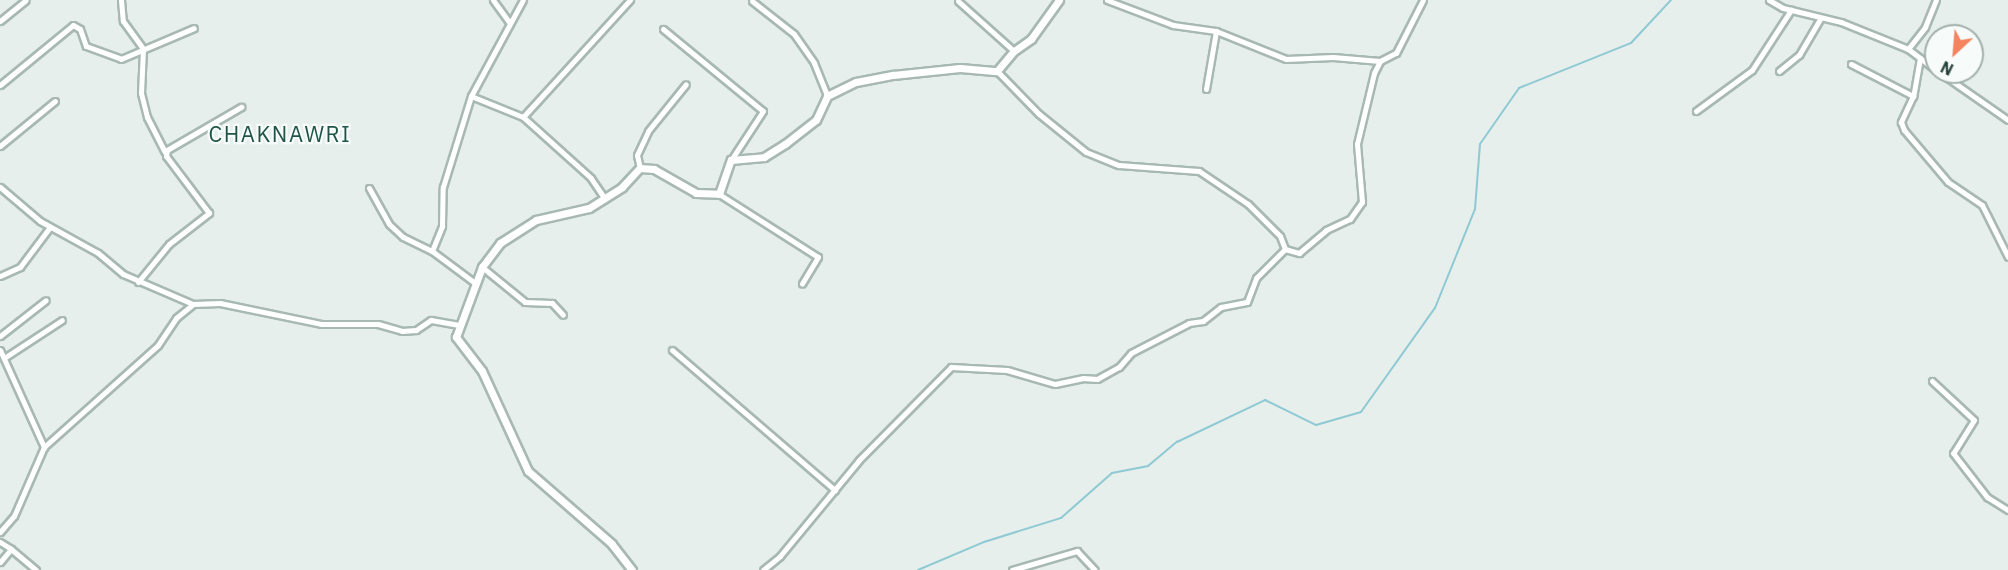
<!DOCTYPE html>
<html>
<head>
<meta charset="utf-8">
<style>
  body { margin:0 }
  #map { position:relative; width:2008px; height:570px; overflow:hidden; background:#e6efeb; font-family:"IBM Plex Sans",sans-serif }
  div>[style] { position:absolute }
  .stream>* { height:2px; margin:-1px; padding:0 1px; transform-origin:1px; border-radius:1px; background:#8ec9d4 }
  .roads { filter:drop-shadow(2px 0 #a8b8b2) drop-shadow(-2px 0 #a8b8b2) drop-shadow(0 2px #a8b8b2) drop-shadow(0 -2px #a8b8b2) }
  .minor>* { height:5px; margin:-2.5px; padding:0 2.5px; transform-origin:2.5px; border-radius:2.5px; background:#fff }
  .tertiary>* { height:7px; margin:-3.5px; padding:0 3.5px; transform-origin:3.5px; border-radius:3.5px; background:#fff }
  span { translate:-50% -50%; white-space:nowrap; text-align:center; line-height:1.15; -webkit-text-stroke:4.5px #f7fbf9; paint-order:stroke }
  .quarter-label { font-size:22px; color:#1f5548; letter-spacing:1.5px }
  .north { position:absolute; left:1924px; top:24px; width:60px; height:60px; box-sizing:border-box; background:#f7fbf9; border:2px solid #a3b1ad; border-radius:50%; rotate:206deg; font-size:16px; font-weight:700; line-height:24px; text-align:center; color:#24423a }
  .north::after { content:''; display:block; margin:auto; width:21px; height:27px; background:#f4845f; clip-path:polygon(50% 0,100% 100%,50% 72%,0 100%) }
</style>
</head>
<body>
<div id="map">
  <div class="stream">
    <i style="left:918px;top:570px;width:72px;rotate:-23deg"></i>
    <i style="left:984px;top:542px;width:81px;rotate:-17.3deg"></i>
    <i style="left:1061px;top:518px;width:68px;rotate:-41.4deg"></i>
    <i style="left:1112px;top:473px;width:37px;rotate:-11deg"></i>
    <i style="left:1148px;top:466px;width:38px;rotate:-40deg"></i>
    <i style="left:1177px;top:442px;width:98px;rotate:-25.5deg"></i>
    <i style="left:1265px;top:400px;width:57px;rotate:26.1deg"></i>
    <i style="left:1316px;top:425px;width:47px;rotate:-16.1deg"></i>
    <i style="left:1361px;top:412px;width:128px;rotate:-54.6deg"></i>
    <i style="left:1435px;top:308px;width:107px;rotate:-68deg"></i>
    <i style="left:1475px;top:209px;width:65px;rotate:-85.6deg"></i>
    <i style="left:1480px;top:144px;width:68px;rotate:-55.1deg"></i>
    <i style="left:1519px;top:88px;width:121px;rotate:-21.9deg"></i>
    <i style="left:1631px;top:43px;width:59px;rotate:-47.1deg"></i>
  </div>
  <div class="roads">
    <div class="minor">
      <i style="left:121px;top:0;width:21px;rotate:85deg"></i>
      <i style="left:123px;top:21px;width:34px;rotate:54deg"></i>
      <i style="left:143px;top:49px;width:44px;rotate:92.6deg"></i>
      <i style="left:141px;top:93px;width:25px;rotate:76deg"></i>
      <i style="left:147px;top:117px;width:39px;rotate:63deg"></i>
      <i style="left:493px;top:0;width:27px;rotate:54deg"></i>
      <i style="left:1107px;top:0;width:71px;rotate:20.7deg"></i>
      <i style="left:1173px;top:25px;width:43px;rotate:7.9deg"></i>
      <i style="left:1216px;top:31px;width:75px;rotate:21.8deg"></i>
      <i style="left:1286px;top:59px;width:47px;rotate:-2.4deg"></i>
      <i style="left:1333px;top:57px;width:47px;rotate:4.9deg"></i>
      <i style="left:1769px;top:0;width:16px;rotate:30deg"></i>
      <i style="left:1783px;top:8px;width:60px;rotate:13.6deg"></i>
      <i style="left:1841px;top:22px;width:72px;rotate:21.9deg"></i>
      <i style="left:752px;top:1px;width:53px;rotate:38.2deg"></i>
      <i style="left:794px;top:34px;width:35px;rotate:55deg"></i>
      <i style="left:814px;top:63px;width:35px;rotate:68deg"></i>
      <i style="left:958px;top:1px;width:75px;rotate:41.8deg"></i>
      <i style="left:0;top:21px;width:33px;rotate:-39deg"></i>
      <i style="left:663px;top:29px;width:129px;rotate:39.4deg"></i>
      <i style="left:763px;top:111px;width:59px;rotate:123.1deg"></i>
      <i style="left:1920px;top:58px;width:39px;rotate:100deg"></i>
      <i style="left:1913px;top:96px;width:29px;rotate:115deg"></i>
      <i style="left:1901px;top:122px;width:9px;rotate:69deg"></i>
      <i style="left:1904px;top:130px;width:68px;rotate:49.8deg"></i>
      <i style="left:1948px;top:182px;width:41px;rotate:34.1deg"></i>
      <i style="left:1982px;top:205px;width:58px;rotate:63.4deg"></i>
      <i style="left:1851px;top:64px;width:70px;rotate:27.3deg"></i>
      <i style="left:1936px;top:70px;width:35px;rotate:-143deg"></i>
      <i style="left:1908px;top:49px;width:28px;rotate:-52deg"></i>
      <i style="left:1925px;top:27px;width:29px;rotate:-68deg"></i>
      <i style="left:997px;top:71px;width:60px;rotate:45.7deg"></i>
      <i style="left:1039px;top:114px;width:60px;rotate:39deg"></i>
      <i style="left:1086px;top:152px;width:35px;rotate:22deg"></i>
      <i style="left:1119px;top:165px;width:80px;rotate:4.3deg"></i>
      <i style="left:1199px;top:171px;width:59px;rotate:34deg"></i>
      <i style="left:1248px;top:204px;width:45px;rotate:45deg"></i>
      <i style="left:1280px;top:236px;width:14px;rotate:69deg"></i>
      <i style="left:1779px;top:71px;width:26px;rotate:-39deg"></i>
      <i style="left:1799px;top:55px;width:42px;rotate:-59.7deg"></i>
      <i style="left:1939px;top:72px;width:84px;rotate:34.8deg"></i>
      <i style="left:0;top:85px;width:94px;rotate:-39.4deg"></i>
      <i style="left:73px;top:25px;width:8px;rotate:30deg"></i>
      <i style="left:80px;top:29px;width:18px;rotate:71deg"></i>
      <i style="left:86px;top:46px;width:37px;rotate:20deg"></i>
      <i style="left:121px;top:59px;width:79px;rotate:-23deg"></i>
      <i style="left:1206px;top:89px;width:59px;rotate:-80.2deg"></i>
      <i style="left:471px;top:96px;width:56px;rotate:22deg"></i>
      <i style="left:1696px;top:111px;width:69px;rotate:-36.2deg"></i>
      <i style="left:1752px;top:70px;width:72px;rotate:-57deg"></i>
      <i style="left:0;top:146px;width:71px;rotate:-39.3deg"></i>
      <i style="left:640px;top:168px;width:13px;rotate:-103deg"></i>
      <i style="left:637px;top:155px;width:26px;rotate:-65deg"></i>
      <i style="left:648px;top:131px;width:60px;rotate:-51deg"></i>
      <i style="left:0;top:187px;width:52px;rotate:40.4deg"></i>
      <i style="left:40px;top:221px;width:66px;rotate:28.9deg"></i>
      <i style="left:98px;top:253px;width:33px;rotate:40deg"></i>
      <i style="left:123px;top:274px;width:76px;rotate:23.2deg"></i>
      <i style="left:193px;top:304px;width:27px;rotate:-2deg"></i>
      <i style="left:220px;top:303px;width:103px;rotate:11.7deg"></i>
      <i style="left:321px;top:324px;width:57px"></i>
      <i style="left:378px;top:324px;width:25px;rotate:16deg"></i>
      <i style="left:402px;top:331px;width:14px;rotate:-4deg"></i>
      <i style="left:416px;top:330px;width:18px;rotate:-34deg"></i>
      <i style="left:431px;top:320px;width:27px;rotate:10deg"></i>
      <i style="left:369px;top:188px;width:41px;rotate:60.9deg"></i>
      <i style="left:389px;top:224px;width:19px;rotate:43deg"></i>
      <i style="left:403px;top:237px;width:32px;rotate:26deg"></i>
      <i style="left:432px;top:251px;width:54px;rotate:36.7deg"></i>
      <i style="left:719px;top:194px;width:117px;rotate:32.5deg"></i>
      <i style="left:818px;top:257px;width:31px;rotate:121deg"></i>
      <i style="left:605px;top:199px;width:25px;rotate:-124deg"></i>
      <i style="left:591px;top:178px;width:91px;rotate:-138.1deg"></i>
      <i style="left:523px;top:117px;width:159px;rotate:-47.6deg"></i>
      <i style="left:432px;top:251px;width:27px;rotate:-68deg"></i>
      <i style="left:442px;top:226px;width:39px;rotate:-89deg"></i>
      <i style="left:443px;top:187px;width:95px;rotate:-72.9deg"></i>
      <i style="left:471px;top:96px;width:109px;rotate:-61.6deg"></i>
      <i style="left:482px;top:267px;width:55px;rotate:39.1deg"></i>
      <i style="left:525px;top:302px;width:27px;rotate:2deg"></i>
      <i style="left:552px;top:303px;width:16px;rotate:47deg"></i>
      <i style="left:0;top:276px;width:22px;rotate:-24deg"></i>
      <i style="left:20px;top:267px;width:50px;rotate:-53.1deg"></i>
      <i style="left:138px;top:282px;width:49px;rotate:-50.8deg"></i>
      <i style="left:169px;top:244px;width:51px;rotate:-37.8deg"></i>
      <i style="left:209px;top:213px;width:71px;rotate:-127deg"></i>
      <i style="left:166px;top:156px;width:6px;rotate:-81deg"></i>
      <i style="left:167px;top:150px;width:86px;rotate:-30.2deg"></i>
      <i style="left:0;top:336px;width:58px;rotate:-38deg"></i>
      <i style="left:0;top:350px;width:107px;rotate:65.6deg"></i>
      <i style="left:672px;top:350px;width:215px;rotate:40.7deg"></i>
      <i style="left:4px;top:358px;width:69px;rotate:-33.2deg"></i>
      <i style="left:1932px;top:381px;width:57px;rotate:42.9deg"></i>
      <i style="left:1974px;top:420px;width:39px;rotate:122deg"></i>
      <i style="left:1953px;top:453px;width:56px;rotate:52.3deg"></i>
      <i style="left:1987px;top:497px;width:25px;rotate:32deg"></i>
      <i style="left:0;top:532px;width:21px;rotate:-49deg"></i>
      <i style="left:14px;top:516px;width:75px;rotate:-66.5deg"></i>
      <i style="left:44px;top:447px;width:153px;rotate:-41.8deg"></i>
      <i style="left:158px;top:345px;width:32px;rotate:-56deg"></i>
      <i style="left:176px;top:318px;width:22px;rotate:-39deg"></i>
      <i style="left:0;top:542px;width:13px;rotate:32deg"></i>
      <i style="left:11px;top:549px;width:17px;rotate:130deg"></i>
      <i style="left:11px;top:549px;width:33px;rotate:40deg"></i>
      <i style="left:763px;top:570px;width:22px;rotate:-39deg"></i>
      <i style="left:780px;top:556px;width:124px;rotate:-50.5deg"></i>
      <i style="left:859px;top:460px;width:131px;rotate:-45.3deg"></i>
      <i style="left:951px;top:367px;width:56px;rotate:3.1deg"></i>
      <i style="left:1007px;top:370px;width:50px;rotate:16.3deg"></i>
      <i style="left:1055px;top:384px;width:29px;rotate:-12deg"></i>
      <i style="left:1083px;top:378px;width:14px;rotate:4deg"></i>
      <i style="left:1097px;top:379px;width:25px;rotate:-29deg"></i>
      <i style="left:1119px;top:367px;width:18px;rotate:-49deg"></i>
      <i style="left:1131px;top:353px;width:65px;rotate:-27.3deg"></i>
      <i style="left:1189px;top:323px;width:14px;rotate:-8deg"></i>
      <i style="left:1203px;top:321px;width:23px;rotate:-38deg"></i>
      <i style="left:1221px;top:307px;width:26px;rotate:-11deg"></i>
      <i style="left:1247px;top:302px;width:26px;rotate:-69deg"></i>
      <i style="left:1256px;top:278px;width:41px;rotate:-45deg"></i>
      <i style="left:1285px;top:249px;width:15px;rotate:16deg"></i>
      <i style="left:1299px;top:253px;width:35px;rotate:-40deg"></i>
      <i style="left:1326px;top:230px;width:26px;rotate:-25deg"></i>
      <i style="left:1350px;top:219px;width:21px;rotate:-55deg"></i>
      <i style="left:1362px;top:202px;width:58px;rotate:-94.9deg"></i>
      <i style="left:1357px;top:144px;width:73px;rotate:-76.5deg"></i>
      <i style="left:1374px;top:73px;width:13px;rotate:-63deg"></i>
      <i style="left:1380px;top:61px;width:18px;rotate:-27deg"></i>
      <i style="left:1396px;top:53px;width:59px;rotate:-63deg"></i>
      <i style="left:1012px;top:570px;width:68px;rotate:-16.3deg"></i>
      <i style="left:1077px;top:551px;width:26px;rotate:47deg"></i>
    </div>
    <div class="tertiary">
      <i style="left:632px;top:570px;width:33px;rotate:-128deg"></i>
      <i style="left:612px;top:544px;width:111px;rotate:-139deg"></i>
      <i style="left:528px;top:471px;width:110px;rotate:-114.7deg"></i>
      <i style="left:482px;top:371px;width:43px;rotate:-127.4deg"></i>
      <i style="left:456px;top:337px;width:75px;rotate:-69.6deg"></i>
      <i style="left:482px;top:267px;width:30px;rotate:-53deg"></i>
      <i style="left:500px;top:243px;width:43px;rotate:-32.6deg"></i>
      <i style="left:536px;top:220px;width:54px;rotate:-12.8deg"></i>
      <i style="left:589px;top:208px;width:39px;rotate:-32deg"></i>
      <i style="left:622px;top:187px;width:26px;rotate:-47deg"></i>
      <i style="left:640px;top:168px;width:14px;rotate:4deg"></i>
      <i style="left:654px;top:169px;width:48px;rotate:29.7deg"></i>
      <i style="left:696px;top:193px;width:23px;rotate:2deg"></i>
      <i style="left:719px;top:194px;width:36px;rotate:-71deg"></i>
      <i style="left:731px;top:160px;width:33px;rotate:-5deg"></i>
      <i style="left:764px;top:157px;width:25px;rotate:-32deg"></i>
      <i style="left:785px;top:144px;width:39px;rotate:-38deg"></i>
      <i style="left:816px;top:120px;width:26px;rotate:-65deg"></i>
      <i style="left:827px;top:96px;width:32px;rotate:-26deg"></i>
      <i style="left:856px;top:82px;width:38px;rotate:-11deg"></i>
      <i style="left:893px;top:75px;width:67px;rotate:-6deg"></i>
      <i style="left:960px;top:68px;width:37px;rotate:5deg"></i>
      <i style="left:997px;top:71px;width:26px;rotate:-50deg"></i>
      <i style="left:1014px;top:51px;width:21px;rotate:-35deg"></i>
      <i style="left:1031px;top:39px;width:48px;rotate:-54.3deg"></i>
    </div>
  </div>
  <div class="quarter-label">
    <span style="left:280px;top:134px">CHAKNAWRI</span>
  </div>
  <div class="north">N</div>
</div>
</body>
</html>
